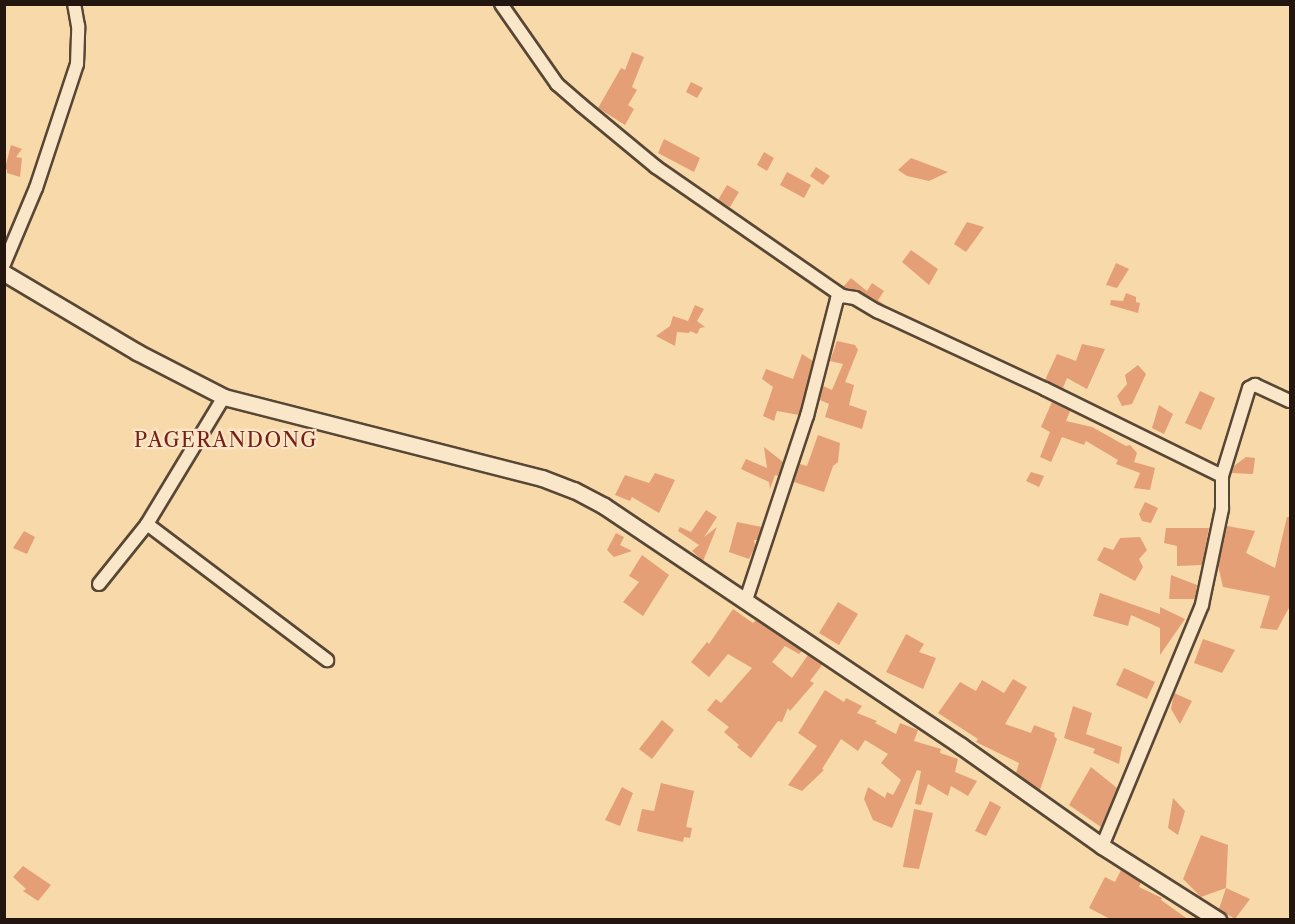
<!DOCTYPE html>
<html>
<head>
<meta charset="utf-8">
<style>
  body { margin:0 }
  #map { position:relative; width:1295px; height:924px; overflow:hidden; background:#f8d9aa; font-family:"Libre Caslon Text",serif }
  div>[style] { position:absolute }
  .building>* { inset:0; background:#e59f76 }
  .roads { filter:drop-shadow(2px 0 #584735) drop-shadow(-2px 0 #584735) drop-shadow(0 2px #584735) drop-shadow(0 -2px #584735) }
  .minor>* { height:12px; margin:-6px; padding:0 6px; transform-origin:6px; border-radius:6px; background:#fae6c8 }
  .tertiary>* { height:15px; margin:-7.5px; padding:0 7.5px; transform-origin:7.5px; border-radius:7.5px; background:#fae6c8 }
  span { translate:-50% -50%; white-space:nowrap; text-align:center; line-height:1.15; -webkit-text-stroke:4.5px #fae6c8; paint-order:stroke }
  .quarter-label { font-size:20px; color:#7a1f14; letter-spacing:1.5px }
  .frame { position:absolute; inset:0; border:6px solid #22160e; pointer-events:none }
</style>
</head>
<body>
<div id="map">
  <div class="building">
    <i style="clip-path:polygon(632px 52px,644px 57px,632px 87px,637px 90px,628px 105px,634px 109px,625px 125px,598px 108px,621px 68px,625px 70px)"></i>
    <i style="clip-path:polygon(691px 82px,703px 88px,697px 98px,686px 92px)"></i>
    <i style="clip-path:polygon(664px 139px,700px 158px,694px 172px,658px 153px)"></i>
    <i style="clip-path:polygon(11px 145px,22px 149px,16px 157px,22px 158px,20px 177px,7px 173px,7px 169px,4px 172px)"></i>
    <i style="clip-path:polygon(764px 152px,774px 158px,767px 171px,757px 165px)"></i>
    <i style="clip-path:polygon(911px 158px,948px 172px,929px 181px,907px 176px,898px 170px)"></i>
    <i style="clip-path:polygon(816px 167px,830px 176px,823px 185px,810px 176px)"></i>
    <i style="clip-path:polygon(787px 172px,811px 185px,804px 198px,780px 185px)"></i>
    <i style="clip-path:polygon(727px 185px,739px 192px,730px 207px,718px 200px)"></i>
    <i style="clip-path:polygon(967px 222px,984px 227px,966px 252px,954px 244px)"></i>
    <i style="clip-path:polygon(911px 250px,938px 269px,929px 285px,902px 262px)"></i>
    <i style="clip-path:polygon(1116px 263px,1129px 269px,1117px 288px,1106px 285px)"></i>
    <i style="clip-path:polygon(851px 278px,867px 291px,872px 283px,884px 291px,878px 300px,886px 306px,859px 291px,843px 287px)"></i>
    <i style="clip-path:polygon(1126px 293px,1136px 297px,1136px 302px,1140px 303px,1138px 313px,1110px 305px,1111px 300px,1123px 301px)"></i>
    <i style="clip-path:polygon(695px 305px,704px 309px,697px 321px,705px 327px,700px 328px,697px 334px,690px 331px,689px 333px,677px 332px,675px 346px,656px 336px,670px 326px,673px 316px,688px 321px)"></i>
    <i style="clip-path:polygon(837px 341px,855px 345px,858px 350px,845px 382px,854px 385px,849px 405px,867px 411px,862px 429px,825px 417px,829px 404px,820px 400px,823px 386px,832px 390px,843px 364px,830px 361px)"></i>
    <i style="clip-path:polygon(1082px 344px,1105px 349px,1087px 389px,1067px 378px,1063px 388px,1045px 380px,1057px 354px,1076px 361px)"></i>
    <i style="clip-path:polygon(802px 354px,813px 361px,799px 415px,777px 411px,774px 421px,763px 416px,773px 387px,762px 379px,766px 369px,793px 379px)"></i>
    <i style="clip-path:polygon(1138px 365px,1146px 374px,1132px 404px,1122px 406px,1117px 396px,1127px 384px,1125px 375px)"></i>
    <i style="clip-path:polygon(1200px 391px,1215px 398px,1201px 430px,1185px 423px)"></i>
    <i style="clip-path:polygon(1052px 402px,1070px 411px,1066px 421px,1092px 427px,1126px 446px,1130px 445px,1137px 453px,1134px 462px,1155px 468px,1150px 490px,1134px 488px,1140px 473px,1116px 464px,1118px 460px,1086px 441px,1084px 445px,1062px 437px,1051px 462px,1040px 457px,1050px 432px,1041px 427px)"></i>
    <i style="clip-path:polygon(1159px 405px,1173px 414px,1164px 434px,1152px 428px)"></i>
    <i style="clip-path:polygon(818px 435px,840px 443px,838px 462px,833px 466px,824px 492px,794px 482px,800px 464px,807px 466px)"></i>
    <i style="clip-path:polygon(764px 447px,783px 462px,778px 476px,775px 475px,770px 489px,769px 482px,741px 469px,746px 459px,767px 468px)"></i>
    <i style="clip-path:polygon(1246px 457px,1255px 458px,1253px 474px,1232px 473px,1234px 466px)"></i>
    <i style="clip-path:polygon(1031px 472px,1044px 476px,1039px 487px,1026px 481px)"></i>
    <i style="clip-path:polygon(655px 473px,675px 480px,659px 513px,632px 497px,630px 501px,615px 495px,625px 475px,649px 483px)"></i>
    <i style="clip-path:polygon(1145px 502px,1158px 508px,1151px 523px,1142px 521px,1139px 514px)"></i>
    <i style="clip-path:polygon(706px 510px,717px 517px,704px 537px,717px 527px,703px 561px,692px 551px,699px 545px,678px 531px,680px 527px,691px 532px)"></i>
    <i style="clip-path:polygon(1287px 517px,1290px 517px,1290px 606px,1277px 630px,1260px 628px,1270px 596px,1223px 587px,1218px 566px,1227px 526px,1255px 531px,1246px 553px,1275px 568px)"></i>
    <i style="clip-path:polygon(737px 522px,762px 527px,757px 540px,754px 540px,755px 547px,749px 559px,729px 552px)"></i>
    <i style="clip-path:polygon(1166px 528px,1209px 528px,1202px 565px,1177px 566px,1177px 546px,1164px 543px)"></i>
    <i style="clip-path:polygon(24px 531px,35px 537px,27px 554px,13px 548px)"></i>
    <i style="clip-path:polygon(616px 533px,624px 537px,620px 545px,632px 551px,614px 557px,607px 550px)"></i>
    <i style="clip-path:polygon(1140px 537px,1147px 550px,1139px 559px,1143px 567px,1135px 581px,1097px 560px,1104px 547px,1113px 550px,1120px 538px)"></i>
    <i style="clip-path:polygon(642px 555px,669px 575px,643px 616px,623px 602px,639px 582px,629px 576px)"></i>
    <i style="clip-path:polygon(1171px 575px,1197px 585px,1195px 599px,1169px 599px)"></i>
    <i style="clip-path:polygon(1100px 593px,1160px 614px,1160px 607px,1185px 619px,1160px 655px,1160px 628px,1131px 615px,1128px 626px,1093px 616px)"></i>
    <i style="clip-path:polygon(838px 602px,858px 614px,839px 645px,819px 633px)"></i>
    <i style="clip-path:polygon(733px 609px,753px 623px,756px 620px,802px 651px,799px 654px,785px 646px,772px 662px,792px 678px,808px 655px,822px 665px,810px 681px,814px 683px,790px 711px,788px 708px,782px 722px,778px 721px,751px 758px,737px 747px,739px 745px,724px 732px,729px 727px,707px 710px,716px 699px,721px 703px,752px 668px,728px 654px,709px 677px,691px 662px,707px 642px,709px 644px)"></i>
    <i style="clip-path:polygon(906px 634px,924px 644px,919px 652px,936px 658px,923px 689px,886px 672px)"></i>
    <i style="clip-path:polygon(1203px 639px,1235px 650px,1222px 673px,1194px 663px)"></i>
    <i style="clip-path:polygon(1124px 668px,1155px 682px,1147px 699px,1116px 685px)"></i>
    <i style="clip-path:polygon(1013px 679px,1027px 687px,1005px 724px,1031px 733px,1034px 725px,1055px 733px,1054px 736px,1057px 739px,1040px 790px,1016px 773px,1019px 763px,976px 742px,978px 739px,938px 713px,960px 682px,976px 691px,982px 680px,1004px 693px)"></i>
    <i style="clip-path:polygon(825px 690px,844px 702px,846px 698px,862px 706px,857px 713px,877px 721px,875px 723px,896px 734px,900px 723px,918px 730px,914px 741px,941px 749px,940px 753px,958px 759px,955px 772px,977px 781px,968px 796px,951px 786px,948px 796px,928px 784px,921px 805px,915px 804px,921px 771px,917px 770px,892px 828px,873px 820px,864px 799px,868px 787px,885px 798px,887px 792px,893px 795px,901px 780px,881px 763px,888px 754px,865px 740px,858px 751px,841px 739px,822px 769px,824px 770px,802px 791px,788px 785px,817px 746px,798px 733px)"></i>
    <i style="clip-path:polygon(1174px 693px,1192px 701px,1180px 724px,1171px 709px)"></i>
    <i style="clip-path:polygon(1073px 706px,1092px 713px,1086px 734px,1122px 747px,1119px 764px,1093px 753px,1095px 749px,1064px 738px)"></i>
    <i style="clip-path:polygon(662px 720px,674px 730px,652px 759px,639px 749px)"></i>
    <i style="clip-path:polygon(1091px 767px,1117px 788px,1101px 827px,1069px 805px)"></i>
    <i style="clip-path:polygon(661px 783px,694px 791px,686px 827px,692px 828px,690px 838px,684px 837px,683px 842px,637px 831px,642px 809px,654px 811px)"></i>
    <i style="clip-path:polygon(622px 787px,633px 793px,620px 826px,605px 820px)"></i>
    <i style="clip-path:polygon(1173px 798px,1185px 811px,1178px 835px,1168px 828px)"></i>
    <i style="clip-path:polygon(990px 801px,1001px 807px,986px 836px,975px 831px)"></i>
    <i style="clip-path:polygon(914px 809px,933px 813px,919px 869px,903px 867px)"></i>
    <i style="clip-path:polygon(1201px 835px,1228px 845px,1226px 888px,1201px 897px,1183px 879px)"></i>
    <i style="clip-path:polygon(23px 866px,51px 885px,38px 901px,23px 891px,26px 889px,13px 877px)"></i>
    <i style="clip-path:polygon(1121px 870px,1141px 882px,1139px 887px,1162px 898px,1161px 900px,1189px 920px,1112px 920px,1089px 908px,1105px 877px,1115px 882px)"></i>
    <i style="clip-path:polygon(1226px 888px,1250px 899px,1235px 919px,1219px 909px)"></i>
  </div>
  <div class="roads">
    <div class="minor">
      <i style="left:501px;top:4px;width:98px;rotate:55deg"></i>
      <i style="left:557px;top:84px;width:32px;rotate:41deg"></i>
      <i style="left:581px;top:105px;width:97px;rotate:39.6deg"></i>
      <i style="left:656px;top:167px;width:226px;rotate:34.7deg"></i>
      <i style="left:4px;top:264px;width:82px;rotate:-67.2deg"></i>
      <i style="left:36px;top:188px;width:131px;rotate:-71.7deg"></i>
      <i style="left:77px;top:64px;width:38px;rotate:-88deg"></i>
      <i style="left:78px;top:26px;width:22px;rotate:-100deg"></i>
      <i style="left:1222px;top:476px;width:92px;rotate:-72.9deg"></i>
      <i style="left:1249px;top:388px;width:7px;rotate:-27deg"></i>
      <i style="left:1255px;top:385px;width:38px;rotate:25deg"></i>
      <i style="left:147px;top:524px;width:226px;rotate:37.1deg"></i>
      <i style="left:99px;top:584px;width:77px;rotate:-51.3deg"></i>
      <i style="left:147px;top:524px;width:149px;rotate:-58.8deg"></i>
      <i style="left:746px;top:600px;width:194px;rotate:-71.7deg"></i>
      <i style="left:807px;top:416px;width:121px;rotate:-75.6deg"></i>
      <i style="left:837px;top:299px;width:6px;rotate:-31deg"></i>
      <i style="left:842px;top:296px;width:13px;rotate:9deg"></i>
      <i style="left:855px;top:298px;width:26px;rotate:31deg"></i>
      <i style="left:877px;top:311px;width:185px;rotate:24.9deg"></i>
      <i style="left:1045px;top:389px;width:197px;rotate:26.2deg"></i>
      <i style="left:1222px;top:476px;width:33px;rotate:90deg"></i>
      <i style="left:1222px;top:509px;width:98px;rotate:101.8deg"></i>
      <i style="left:1202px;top:605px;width:261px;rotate:112.5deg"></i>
    </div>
    <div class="tertiary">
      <i style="left:4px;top:273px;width:155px;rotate:30.7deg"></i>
      <i style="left:137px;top:352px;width:98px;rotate:27.3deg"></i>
      <i style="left:224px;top:397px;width:328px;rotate:14.3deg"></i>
      <i style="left:542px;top:478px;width:34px;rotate:21deg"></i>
      <i style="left:574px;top:490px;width:34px;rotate:28deg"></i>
      <i style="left:604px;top:506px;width:430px;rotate:33.9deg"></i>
      <i style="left:961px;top:746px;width:173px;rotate:35.3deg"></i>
      <i style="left:1102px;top:846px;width:138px;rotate:32.5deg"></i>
    </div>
  </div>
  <div class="quarter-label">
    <span style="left:226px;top:440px">PAGERANDONG</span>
  </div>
  <div class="frame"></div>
</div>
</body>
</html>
